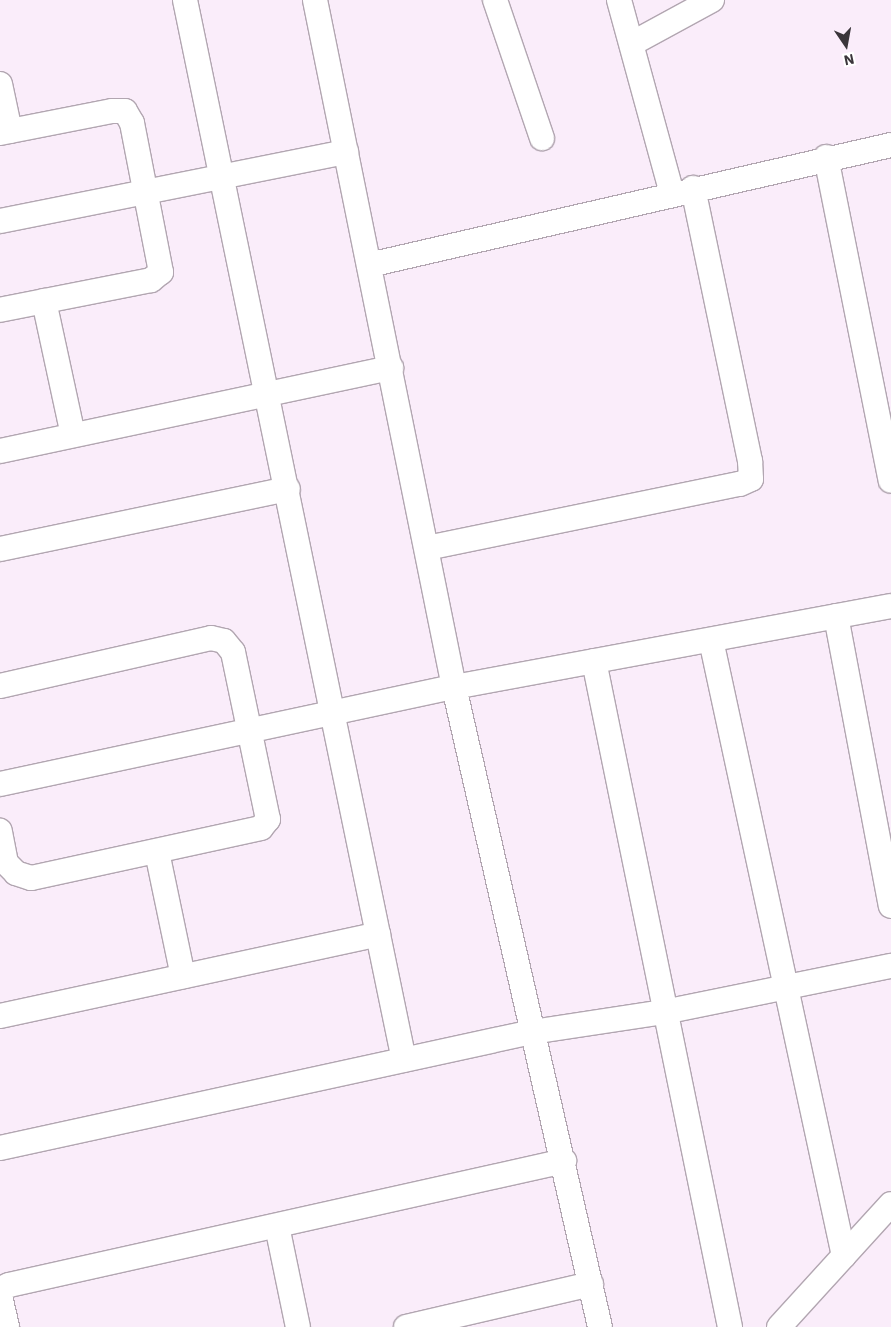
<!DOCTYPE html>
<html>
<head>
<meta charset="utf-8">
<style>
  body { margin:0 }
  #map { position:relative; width:891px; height:1327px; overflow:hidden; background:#faedfa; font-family:"IBM Plex Sans",sans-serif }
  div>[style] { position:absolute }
  .roads { filter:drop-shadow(1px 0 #b2a6b1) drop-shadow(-1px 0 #b2a6b1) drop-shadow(0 1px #b2a6b1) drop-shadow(0 -1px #b2a6b1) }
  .street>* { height:24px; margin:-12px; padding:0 12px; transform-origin:12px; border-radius:12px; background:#fff }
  span { translate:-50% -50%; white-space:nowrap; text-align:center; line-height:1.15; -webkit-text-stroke:5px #fff; paint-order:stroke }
  .north { position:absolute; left:821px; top:20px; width:50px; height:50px; -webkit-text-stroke:4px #fff; paint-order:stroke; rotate:168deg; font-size:14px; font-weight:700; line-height:20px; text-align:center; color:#3a353a }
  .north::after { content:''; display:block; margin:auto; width:18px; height:22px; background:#3a353a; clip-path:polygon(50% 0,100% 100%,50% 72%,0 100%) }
</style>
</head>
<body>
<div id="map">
  <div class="roads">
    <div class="street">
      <i style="left:185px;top:0;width:1082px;rotate:78.33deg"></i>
      <i style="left:315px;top:0;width:701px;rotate:78.56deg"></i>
      <i style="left:454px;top:687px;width:656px;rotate:77.15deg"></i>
      <i style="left:495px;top:0;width:146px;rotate:71.2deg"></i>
      <i style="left:619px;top:0;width:201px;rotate:74.7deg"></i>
      <i style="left:633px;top:43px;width:90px;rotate:-28.6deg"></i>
      <i style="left:0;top:84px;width:48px;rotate:78deg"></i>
      <i style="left:0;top:133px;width:114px;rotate:-11.1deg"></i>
      <i style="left:112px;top:111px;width:13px"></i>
      <i style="left:125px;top:111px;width:14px;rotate:60deg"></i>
      <i style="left:132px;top:123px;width:152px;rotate:79deg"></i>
      <i style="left:161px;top:272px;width:13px;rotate:141deg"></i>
      <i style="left:151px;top:280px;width:154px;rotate:168.8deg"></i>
      <i style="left:826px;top:157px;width:330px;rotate:78.7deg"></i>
      <i style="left:0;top:221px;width:353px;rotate:-11.3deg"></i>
      <i style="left:369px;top:265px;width:536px;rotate:-12.95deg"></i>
      <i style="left:44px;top:301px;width:137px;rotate:77.8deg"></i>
      <i style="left:0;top:451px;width:400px;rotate:-12deg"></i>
      <i style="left:427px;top:548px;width:319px;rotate:-11.6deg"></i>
      <i style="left:740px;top:484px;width:12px;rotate:-24deg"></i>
      <i style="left:751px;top:479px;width:18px;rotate:-93deg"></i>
      <i style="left:750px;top:461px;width:279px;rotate:-101.8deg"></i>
      <i style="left:0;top:549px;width:294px;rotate:-11.8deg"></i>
      <i style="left:836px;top:616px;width:295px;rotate:79.3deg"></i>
      <i style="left:711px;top:640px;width:630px;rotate:77.82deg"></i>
      <i style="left:594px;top:661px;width:680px;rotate:78.46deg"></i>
      <i style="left:0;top:686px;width:216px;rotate:-12.8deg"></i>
      <i style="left:211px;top:638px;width:13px;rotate:13deg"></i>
      <i style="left:224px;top:641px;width:14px;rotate:51deg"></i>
      <i style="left:233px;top:652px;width:171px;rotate:78.2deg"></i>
      <i style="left:268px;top:819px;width:11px;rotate:128deg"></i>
      <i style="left:261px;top:828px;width:235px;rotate:167.7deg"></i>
      <i style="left:31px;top:878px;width:16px;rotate:-162deg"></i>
      <i style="left:16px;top:873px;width:14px;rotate:-135deg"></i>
      <i style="left:6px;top:863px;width:33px;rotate:-101deg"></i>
      <i style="left:0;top:784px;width:464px;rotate:-12.1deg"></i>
      <i style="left:454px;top:687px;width:444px;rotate:-10.5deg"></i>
      <i style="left:157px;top:852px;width:127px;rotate:78.2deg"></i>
      <i style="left:0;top:1016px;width:387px;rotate:-12.2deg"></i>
      <i style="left:0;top:1148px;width:544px;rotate:-12.3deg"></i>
      <i style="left:532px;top:1032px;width:134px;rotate:-8.6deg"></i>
      <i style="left:664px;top:1012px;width:232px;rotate:-11.5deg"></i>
      <i style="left:277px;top:1226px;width:103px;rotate:78.3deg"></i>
      <i style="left:0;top:1289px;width:10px;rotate:-24deg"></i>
      <i style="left:9px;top:1285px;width:569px;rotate:-12.59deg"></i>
      <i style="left:0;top:1296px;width:32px;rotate:77deg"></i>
      <i style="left:406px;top:1327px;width:190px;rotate:-13.1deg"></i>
      <i style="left:779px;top:1327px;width:166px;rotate:-47.7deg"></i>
    </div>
  </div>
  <div class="north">N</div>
</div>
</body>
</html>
